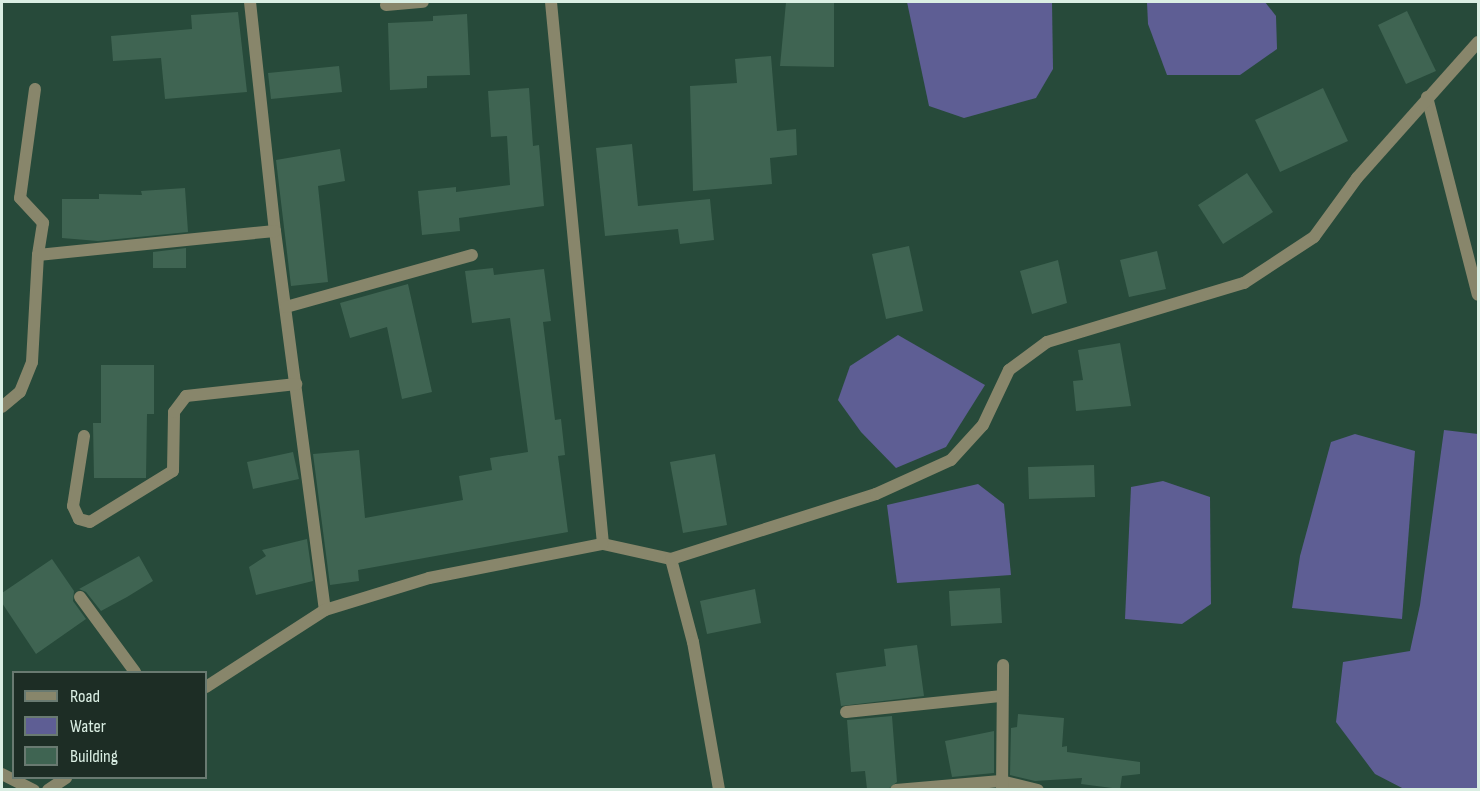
<!DOCTYPE html>
<html>
<head>
<meta charset="utf-8">
<style>
  body { margin:0 }
  #map { position:relative; width:1480px; height:791px; overflow:hidden; background:#274a3a; font-family:"Sofia Sans Condensed",sans-serif }
  div>[style] { position:absolute }
  .water>* { inset:0; background:#5e5e94 }
  .building>* { inset:0; background:#3f6452 }
  .street>* { height:12px; margin:-6px; padding:0 6px; transform-origin:6px; border-radius:6px; background:#88866b }
  span { translate:-50% -50%; white-space:nowrap; text-align:center; line-height:1.15; -webkit-text-stroke:4.5px #1d2d25; paint-order:stroke }
  .frame { position:absolute; inset:0; border:3px solid #daeee3; pointer-events:none }
  .legend { position:absolute; left:12px; top:671px; width:195px; height:108px; box-sizing:border-box; background:#1d2d25; border:2px solid #697a71; margin:0; padding:8px 10px; list-style:none; font-size:18px; color:#daeee3 }
  .legend li { display:flex; align-items:center; gap:12px; height:30px }
  .legend b { width:30px; border:2px solid #697a71 }
</style>
</head>
<body>
<div id="map">
  <div class="water">
    <i style="clip-path:polygon(907px 2px,1052px 2px,1053px 69px,1036px 98px,964px 118px,929px 106px)"></i>
    <i style="clip-path:polygon(1147px 2px,1265px 2px,1276px 16px,1277px 49px,1240px 75px,1167px 75px,1148px 24px)"></i>
    <i style="clip-path:polygon(898px 335px,985px 385px,946px 447px,896px 468px,861px 432px,838px 400px,850px 366px)"></i>
    <i style="clip-path:polygon(1444px 430px,1478px 434px,1478px 789px,1404px 789px,1375px 774px,1336px 722px,1343px 662px,1410px 651px,1420px 605px)"></i>
    <i style="clip-path:polygon(1355px 434px,1415px 451px,1402px 619px,1292px 608px,1300px 556px,1331px 442px)"></i>
    <i style="clip-path:polygon(1163px 481px,1210px 497px,1211px 604px,1182px 624px,1125px 619px,1131px 487px)"></i>
    <i style="clip-path:polygon(978px 484px,1004px 504px,1011px 575px,897px 583px,887px 505px)"></i>
  </div>
  <div class="building">
    <i style="clip-path:polygon(786px 2px,834px 2px,834px 67px,780px 66px)"></i>
    <i style="clip-path:polygon(1407px 11px,1436px 71px,1406px 84px,1378px 25px)"></i>
    <i style="clip-path:polygon(238px 12px,247px 92px,165px 99px,161px 58px,113px 61px,111px 36px,192px 29px,191px 15px)"></i>
    <i style="clip-path:polygon(467px 14px,470px 75px,427px 76px,427px 88px,390px 90px,388px 23px,433px 21px,433px 16px)"></i>
    <i style="clip-path:polygon(771px 56px,777px 131px,796px 129px,797px 155px,770px 158px,772px 184px,693px 191px,690px 86px,737px 83px,735px 59px)"></i>
    <i style="clip-path:polygon(339px 66px,342px 92px,271px 99px,268px 73px)"></i>
    <i style="clip-path:polygon(529px 88px,533px 146px,539px 145px,544px 206px,459px 218px,460px 231px,422px 235px,418px 191px,456px 187px,456px 192px,510px 185px,507px 136px,491px 137px,488px 91px)"></i>
    <i style="clip-path:polygon(1323px 88px,1348px 141px,1280px 172px,1255px 120px)"></i>
    <i style="clip-path:polygon(632px 144px,638px 206px,710px 199px,714px 240px,680px 244px,678px 229px,605px 236px,596px 148px)"></i>
    <i style="clip-path:polygon(340px 149px,345px 181px,318px 186px,328px 282px,291px 286px,276px 160px)"></i>
    <i style="clip-path:polygon(1247px 173px,1273px 212px,1223px 244px,1198px 205px)"></i>
    <i style="clip-path:polygon(185px 188px,188px 232px,98px 241px,62px 238px,62px 199px,99px 199px,99px 194px,142px 195px,141px 191px)"></i>
    <i style="clip-path:polygon(909px 246px,923px 311px,886px 319px,872px 254px)"></i>
    <i style="clip-path:polygon(186px 248px,186px 268px,153px 268px,153px 252px)"></i>
    <i style="clip-path:polygon(1157px 251px,1166px 289px,1129px 297px,1120px 260px)"></i>
    <i style="clip-path:polygon(1058px 260px,1067px 303px,1032px 314px,1020px 271px)"></i>
    <i style="clip-path:polygon(493px 268px,494px 275px,544px 269px,551px 321px,543px 322px,555px 420px,561px 419px,565px 455px,558px 456px,568px 532px,358px 570px,359px 581px,330px 585px,313px 454px,359px 450px,365px 518px,463px 500px,459px 476px,492px 470px,490px 458px,528px 452px,510px 318px,472px 323px,465px 271px)"></i>
    <i style="clip-path:polygon(408px 284px,432px 392px,402px 399px,387px 327px,350px 338px,340px 303px)"></i>
    <i style="clip-path:polygon(1120px 343px,1131px 406px,1076px 411px,1073px 381px,1083px 380px,1078px 350px)"></i>
    <i style="clip-path:polygon(101px 365px,154px 365px,154px 414px,147px 414px,146px 478px,94px 478px,93px 423px,101px 423px)"></i>
    <i style="clip-path:polygon(293px 452px,299px 479px,253px 489px,247px 462px)"></i>
    <i style="clip-path:polygon(715px 454px,727px 525px,683px 533px,670px 462px)"></i>
    <i style="clip-path:polygon(1094px 465px,1095px 497px,1029px 499px,1028px 467px)"></i>
    <i style="clip-path:polygon(307px 539px,313px 581px,256px 595px,249px 567px,266px 556px,262px 550px)"></i>
    <i style="clip-path:polygon(139px 556px,153px 581px,127px 597px,101px 611px,86px 592px,79px 589px)"></i>
    <i style="clip-path:polygon(52px 559px,74px 591px,73px 601px,86px 619px,36px 654px,2px 603px,2px 593px)"></i>
    <i style="clip-path:polygon(1000px 588px,1002px 623px,951px 626px,949px 591px)"></i>
    <i style="clip-path:polygon(755px 589px,761px 623px,707px 634px,700px 601px)"></i>
    <i style="clip-path:polygon(917px 645px,924px 696px,841px 706px,836px 673px,886px 666px,884px 649px)"></i>
    <i style="clip-path:polygon(1018px 714px,1064px 718px,1062px 747px,1067px 746px,1067px 752px,1140px 762px,1140px 774px,1122px 776px,1120px 789px,1081px 784px,1082px 778px,1035px 781px,1010px 775px,1011px 728px,1017px 727px)"></i>
    <i style="clip-path:polygon(892px 716px,897px 782px,888px 789px,867px 789px,865px 771px,851px 772px,847px 720px)"></i>
    <i style="clip-path:polygon(994px 731px,994px 773px,952px 777px,945px 741px)"></i>
  </div>
  <div class="street">
    <i style="left:250px;top:2px;width:230px;rotate:83.8deg"></i>
    <i style="left:275px;top:231px;width:382px;rotate:82.5deg"></i>
    <i style="left:551px;top:2px;width:544px;rotate:84.52deg"></i>
    <i style="left:603px;top:544px;width:70px;rotate:12.4deg"></i>
    <i style="left:671px;top:559px;width:86px;rotate:75.2deg"></i>
    <i style="left:693px;top:642px;width:150px;rotate:80deg"></i>
    <i style="left:386px;top:5px;width:37px;rotate:-5deg"></i>
    <i style="left:35px;top:89px;width:110px;rotate:97.8deg"></i>
    <i style="left:20px;top:198px;width:34px;rotate:47deg"></i>
    <i style="left:43px;top:223px;width:32px;rotate:99deg"></i>
    <i style="left:1427px;top:97px;width:204px;rotate:75.6deg"></i>
    <i style="left:286px;top:307px;width:193px;rotate:-15.6deg"></i>
    <i style="left:2px;top:407px;width:23px;rotate:-40deg"></i>
    <i style="left:20px;top:392px;width:32px;rotate:-68deg"></i>
    <i style="left:32px;top:362px;width:107px;rotate:-86.8deg"></i>
    <i style="left:38px;top:255px;width:238px;rotate:-5.8deg"></i>
    <i style="left:84px;top:436px;width:71px;rotate:98.9deg"></i>
    <i style="left:73px;top:506px;width:14px;rotate:65deg"></i>
    <i style="left:79px;top:519px;width:11px;rotate:15deg"></i>
    <i style="left:90px;top:522px;width:97px;rotate:-31.6deg"></i>
    <i style="left:173px;top:471px;width:59px;rotate:-89deg"></i>
    <i style="left:174px;top:412px;width:20px;rotate:-53deg"></i>
    <i style="left:186px;top:396px;width:111px;rotate:-6.2deg"></i>
    <i style="left:671px;top:559px;width:215px;rotate:-17.6deg"></i>
    <i style="left:876px;top:494px;width:82px;rotate:-24.4deg"></i>
    <i style="left:951px;top:460px;width:47px;rotate:-47.6deg"></i>
    <i style="left:983px;top:425px;width:61px;rotate:-64.7deg"></i>
    <i style="left:1009px;top:370px;width:47px;rotate:-36.4deg"></i>
    <i style="left:1047px;top:342px;width:206px;rotate:-16.7deg"></i>
    <i style="left:1244px;top:283px;width:84px;rotate:-33.3deg"></i>
    <i style="left:1314px;top:237px;width:73px;rotate:-53.9deg"></i>
    <i style="left:1357px;top:178px;width:182px;rotate:-48.3deg"></i>
    <i style="left:80px;top:597px;width:93px;rotate:53.7deg"></i>
    <i style="left:206px;top:687px;width:142px;rotate:-32.9deg"></i>
    <i style="left:325px;top:610px;width:109px;rotate:-17.1deg"></i>
    <i style="left:429px;top:578px;width:177px;rotate:-11.1deg"></i>
    <i style="left:846px;top:712px;width:157px;rotate:-5.9deg"></i>
    <i style="left:2px;top:774px;width:36px;rotate:27deg"></i>
    <i style="left:48px;top:790px;width:22px;rotate:-34deg"></i>
    <i style="left:896px;top:790px;width:105px;rotate:-4.9deg"></i>
    <i style="left:1001px;top:781px;width:38px;rotate:14deg"></i>
    <i style="left:1002px;top:790px;width:125px;rotate:-89.5deg"></i>
  </div>
  <div class="frame"></div>
  <ul class="legend">
  <li><b style="height:8px;background:#88866b"></b>Road</li>
  <li><b style="height:16px;background:#5e5e94"></b>Water</li>
  <li><b style="height:16px;background:#3f6452"></b>Building</li>
  </ul>
</div>
</body>
</html>
